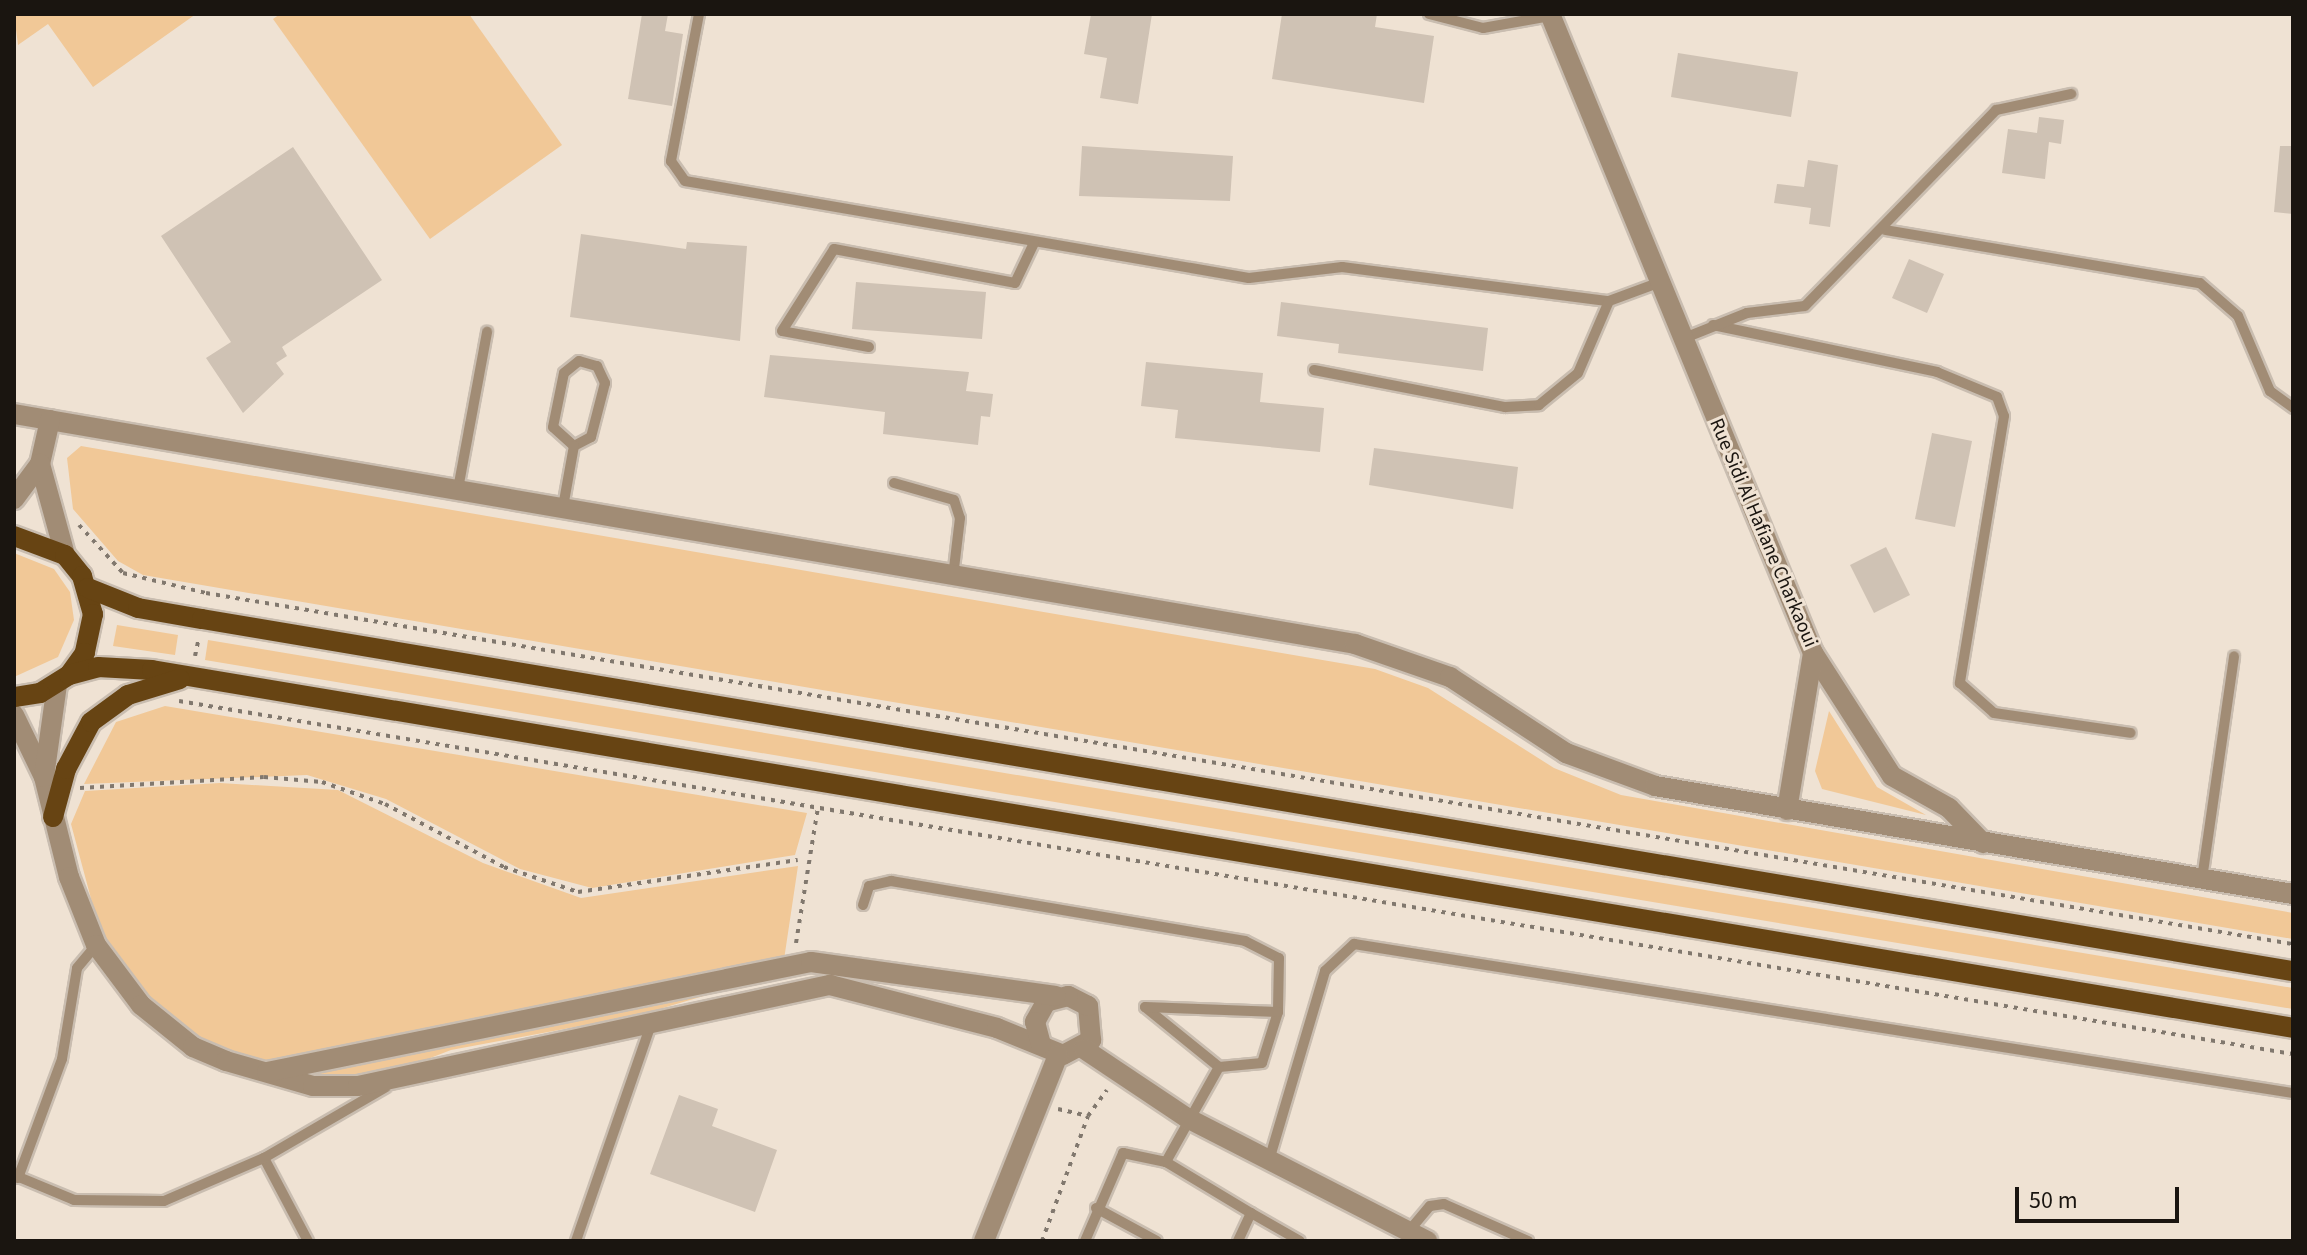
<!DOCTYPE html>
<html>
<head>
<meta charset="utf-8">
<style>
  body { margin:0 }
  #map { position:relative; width:2307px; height:1255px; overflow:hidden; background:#efe2d3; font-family:"Source Sans 3",sans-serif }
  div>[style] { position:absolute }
  .green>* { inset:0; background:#f1c897 }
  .building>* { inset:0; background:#cfc2b4 }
  .path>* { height:4px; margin-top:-2px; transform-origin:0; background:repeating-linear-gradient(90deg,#81786e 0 4px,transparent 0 10px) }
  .roads { filter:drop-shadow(2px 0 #c9bdb0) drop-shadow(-2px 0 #c9bdb0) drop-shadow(0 2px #c9bdb0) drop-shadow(0 -2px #c9bdb0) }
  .service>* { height:10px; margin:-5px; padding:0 5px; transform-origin:5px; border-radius:5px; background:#a18c75 }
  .minor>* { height:20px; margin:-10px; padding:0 10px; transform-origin:10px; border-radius:10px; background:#a18c75 }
  .primary>* { height:20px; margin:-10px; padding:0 10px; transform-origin:10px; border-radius:10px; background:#674413 }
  span { translate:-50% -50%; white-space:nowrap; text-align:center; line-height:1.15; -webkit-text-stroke:6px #efe2d3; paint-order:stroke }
  .street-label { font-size:20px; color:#1a1510 }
  .frame { position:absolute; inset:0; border:16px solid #1a1510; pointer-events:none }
  .scale { position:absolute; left:2015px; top:1187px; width:164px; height:36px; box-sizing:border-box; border:4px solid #1a1510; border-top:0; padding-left:10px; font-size:24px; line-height:28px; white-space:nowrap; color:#1a1510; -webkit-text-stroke:6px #efe2d3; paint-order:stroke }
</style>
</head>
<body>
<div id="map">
  <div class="green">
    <i style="clip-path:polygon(14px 14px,196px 14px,93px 87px,48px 24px,18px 45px)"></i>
    <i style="clip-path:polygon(280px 14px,469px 14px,562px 145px,430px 239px,273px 19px)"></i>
    <i style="clip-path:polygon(81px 446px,1375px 669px,1428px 688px,1554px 768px,1621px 795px,2293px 913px,2293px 939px,143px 575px,118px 561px,73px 509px,67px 458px)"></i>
    <i style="clip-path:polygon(14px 553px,54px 569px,70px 592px,74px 620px,58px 657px,14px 677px)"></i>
    <i style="clip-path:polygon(117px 625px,178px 635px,175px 655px,113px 646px)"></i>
    <i style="clip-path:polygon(208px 640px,2293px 988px,2293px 1009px,205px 660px)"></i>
    <i style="clip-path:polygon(165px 706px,746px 803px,807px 813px,795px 855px,592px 888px,520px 869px,386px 799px,307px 775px,84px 784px,116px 722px)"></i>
    <i style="clip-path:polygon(1829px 711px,1877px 787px,1926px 815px,1822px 789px,1815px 771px)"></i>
    <i style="clip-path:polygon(220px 783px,338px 790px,483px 863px,581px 898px,798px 866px,782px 973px,639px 1015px,451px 1050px,389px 1074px,321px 1079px,261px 1069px,172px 1028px,105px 951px,71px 824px,85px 791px)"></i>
  </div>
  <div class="building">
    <i style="clip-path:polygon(642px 14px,668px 14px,665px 31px,683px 34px,672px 106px,628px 99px)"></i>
    <i style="clip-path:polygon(1091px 14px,1152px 14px,1138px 104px,1100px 98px,1107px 58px,1084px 54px)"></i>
    <i style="clip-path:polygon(1282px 14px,1377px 14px,1375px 27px,1434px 36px,1424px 103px,1272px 79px)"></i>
    <i style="clip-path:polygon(1678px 53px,1798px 72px,1791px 117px,1671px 97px)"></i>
    <i style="clip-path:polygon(2039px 117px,2064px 120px,2061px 144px,2049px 142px,2045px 179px,2002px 173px,2008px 129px,2037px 133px)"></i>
    <i style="clip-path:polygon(1082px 146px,1233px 156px,1230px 201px,1079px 196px)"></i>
    <i style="clip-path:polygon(2280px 146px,2293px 146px,2293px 214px,2274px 212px)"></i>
    <i style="clip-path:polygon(293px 147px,382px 280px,282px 347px,287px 356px,276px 363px,284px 374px,243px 413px,206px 358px,231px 342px,161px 236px)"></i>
    <i style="clip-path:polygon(1808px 160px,1838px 165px,1830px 227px,1809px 224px,1811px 208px,1774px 203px,1777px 184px,1804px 187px)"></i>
    <i style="clip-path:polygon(581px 234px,686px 249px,687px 242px,747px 246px,740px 341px,570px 317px)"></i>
    <i style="clip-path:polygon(1909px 259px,1944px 274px,1927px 313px,1892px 298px)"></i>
    <i style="clip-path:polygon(856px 282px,986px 292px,982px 339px,852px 329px)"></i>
    <i style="clip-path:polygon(1281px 302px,1488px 328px,1483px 371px,1338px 353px,1339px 344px,1277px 336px)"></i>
    <i style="clip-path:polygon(770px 355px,969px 372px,966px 391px,993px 394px,990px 417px,981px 416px,978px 445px,883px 434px,885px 412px,764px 397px)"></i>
    <i style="clip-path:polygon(1146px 362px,1263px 373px,1260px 402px,1324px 408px,1320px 452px,1175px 438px,1178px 410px,1141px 406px)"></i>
    <i style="clip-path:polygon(1932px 433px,1972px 441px,1955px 527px,1915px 519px)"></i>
    <i style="clip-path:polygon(1374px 448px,1518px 467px,1513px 509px,1369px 485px)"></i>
    <i style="clip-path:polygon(1886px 547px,1910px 595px,1874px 613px,1850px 565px)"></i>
    <i style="clip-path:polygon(679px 1095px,718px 1109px,712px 1126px,777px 1150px,755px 1212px,650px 1174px)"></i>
  </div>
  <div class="path">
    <i style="left:79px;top:525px;width:65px;rotate:47.5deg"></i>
    <i style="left:123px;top:573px;width:85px;rotate:13.5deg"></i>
    <i style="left:206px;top:593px;width:2116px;rotate:9.55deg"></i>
    <i style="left:195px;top:656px;width:19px;rotate:-78deg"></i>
    <i style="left:179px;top:701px;width:2143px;rotate:9.48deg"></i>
    <i style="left:80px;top:788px;width:184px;rotate:-3.4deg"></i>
    <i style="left:264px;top:777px;width:58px;rotate:4.9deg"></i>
    <i style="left:322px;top:782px;width:67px;rotate:19.2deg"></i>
    <i style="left:385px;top:804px;width:135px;rotate:27.9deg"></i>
    <i style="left:504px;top:867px;width:78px;rotate:18.7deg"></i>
    <i style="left:578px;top:892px;width:222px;rotate:-8.3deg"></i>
    <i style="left:796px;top:943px;width:138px;rotate:-80.8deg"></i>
    <i style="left:1058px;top:1109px;width:31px;rotate:13deg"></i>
    <i style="left:1088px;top:1116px;width:32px;rotate:-54deg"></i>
    <i style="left:1042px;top:1241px;width:133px;rotate:-69.8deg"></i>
  </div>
  <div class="roads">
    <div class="service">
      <i style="left:699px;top:14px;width:150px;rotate:100.8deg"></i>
      <i style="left:671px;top:161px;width:24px;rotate:55deg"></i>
      <i style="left:685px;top:181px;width:572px;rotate:9.76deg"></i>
      <i style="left:1249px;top:278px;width:94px;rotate:-6.7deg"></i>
      <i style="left:1342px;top:267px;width:269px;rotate:7.3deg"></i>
      <i style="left:1609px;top:301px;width:52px;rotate:-20.2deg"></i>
      <i style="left:1429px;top:14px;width:56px;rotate:14.5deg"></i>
      <i style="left:1483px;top:28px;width:68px;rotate:-10.2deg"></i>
      <i style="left:1885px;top:230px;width:319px;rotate:9.6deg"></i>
      <i style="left:2200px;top:283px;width:50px;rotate:41deg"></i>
      <i style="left:2238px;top:316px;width:82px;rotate:66.9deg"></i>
      <i style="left:2270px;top:391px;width:29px;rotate:36deg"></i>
      <i style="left:1713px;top:325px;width:229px;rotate:11.8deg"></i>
      <i style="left:1937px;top:372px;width:65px;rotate:22.6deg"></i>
      <i style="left:1997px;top:397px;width:20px;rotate:70deg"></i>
      <i style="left:2004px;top:416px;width:271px;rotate:99.4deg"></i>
      <i style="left:1960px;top:683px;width:45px;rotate:41.4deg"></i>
      <i style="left:1994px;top:713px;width:138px;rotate:8.3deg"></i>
      <i style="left:1682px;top:339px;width:70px;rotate:-21.8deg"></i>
      <i style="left:1747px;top:313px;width:58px;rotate:-6.9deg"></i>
      <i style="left:1805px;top:306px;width:274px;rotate:-45.7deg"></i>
      <i style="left:1996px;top:110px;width:77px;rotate:-12deg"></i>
      <i style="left:869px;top:347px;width:88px;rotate:-169.6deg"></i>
      <i style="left:782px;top:331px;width:97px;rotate:-57.6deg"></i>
      <i style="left:834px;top:249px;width:184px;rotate:10.6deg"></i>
      <i style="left:1015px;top:283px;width:44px;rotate:-64.6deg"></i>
      <i style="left:579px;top:361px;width:19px;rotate:16deg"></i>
      <i style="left:597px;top:366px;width:19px;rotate:65deg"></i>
      <i style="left:605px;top:383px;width:56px;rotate:104.5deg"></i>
      <i style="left:591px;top:437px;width:19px;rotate:152deg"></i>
      <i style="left:574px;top:446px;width:28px;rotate:-138deg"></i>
      <i style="left:553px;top:427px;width:55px;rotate:-78.5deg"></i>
      <i style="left:564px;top:373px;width:19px;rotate:-39deg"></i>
      <i style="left:1314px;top:370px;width:195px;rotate:11deg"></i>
      <i style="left:1505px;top:407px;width:34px;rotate:-3deg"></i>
      <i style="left:1539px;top:405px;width:50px;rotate:-39.4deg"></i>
      <i style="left:1578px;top:373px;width:78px;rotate:-66.7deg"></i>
      <i style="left:894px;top:483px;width:62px;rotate:15.8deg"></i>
      <i style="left:954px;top:500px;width:19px;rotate:72deg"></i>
      <i style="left:960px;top:518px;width:59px;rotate:96.8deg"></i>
      <i style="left:458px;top:489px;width:160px;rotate:-79.5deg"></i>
      <i style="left:563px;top:507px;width:62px;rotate:-79.8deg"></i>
      <i style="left:2202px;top:879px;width:225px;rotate:-81.8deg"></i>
      <i style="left:863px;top:905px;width:20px;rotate:-72deg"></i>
      <i style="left:869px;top:886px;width:23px;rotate:-13deg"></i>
      <i style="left:891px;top:881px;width:359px;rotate:9.6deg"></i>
      <i style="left:1245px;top:941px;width:38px;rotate:27deg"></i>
      <i style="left:1279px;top:958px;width:54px;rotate:91.1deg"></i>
      <i style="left:1278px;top:1012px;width:53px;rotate:107.4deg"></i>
      <i style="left:1262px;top:1063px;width:43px;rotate:174.7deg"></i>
      <i style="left:1219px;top:1067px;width:95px;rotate:-141deg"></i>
      <i style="left:1145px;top:1007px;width:133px;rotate:2.2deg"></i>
      <i style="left:1219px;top:1067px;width:109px;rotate:119.2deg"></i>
      <i style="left:1166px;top:1162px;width:99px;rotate:31deg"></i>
      <i style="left:1251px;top:1213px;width:31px;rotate:115deg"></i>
      <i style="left:1270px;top:1157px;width:194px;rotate:-73.5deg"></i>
      <i style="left:1325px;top:971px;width:40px;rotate:-43deg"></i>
      <i style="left:1354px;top:944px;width:951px;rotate:9.02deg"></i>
      <i style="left:264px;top:1158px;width:94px;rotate:62.1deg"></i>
      <i style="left:14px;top:1175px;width:65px;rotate:22.6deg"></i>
      <i style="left:74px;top:1200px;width:90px;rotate:0.6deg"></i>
      <i style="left:164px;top:1201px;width:109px;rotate:-23.3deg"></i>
      <i style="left:264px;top:1158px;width:141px;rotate:-30.2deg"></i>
      <i style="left:18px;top:1178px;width:127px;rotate:-69.7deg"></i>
      <i style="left:62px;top:1059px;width:92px;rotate:-80.6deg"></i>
      <i style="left:77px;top:968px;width:30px;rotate:-50deg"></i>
      <i style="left:1096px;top:1208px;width:69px;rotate:28.4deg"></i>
      <i style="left:1251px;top:1213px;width:56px;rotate:29.7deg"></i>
      <i style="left:1408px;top:1232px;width:34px;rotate:-50deg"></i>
      <i style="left:1430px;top:1206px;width:14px;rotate:-8deg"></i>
      <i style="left:1444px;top:1204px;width:92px;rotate:23.8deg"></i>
      <i style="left:576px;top:1241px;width:230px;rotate:-70.9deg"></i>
      <i style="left:1085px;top:1241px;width:96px;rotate:-66.6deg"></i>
      <i style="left:1123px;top:1153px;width:44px;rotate:11.8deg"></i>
    </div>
    <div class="minor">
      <i style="left:1550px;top:14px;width:691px;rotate:67.63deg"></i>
      <i style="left:1813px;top:653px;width:146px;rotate:57.3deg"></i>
      <i style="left:1892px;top:776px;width:65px;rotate:29.3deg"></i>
      <i style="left:1949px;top:808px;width:49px;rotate:45.8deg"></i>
      <i style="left:14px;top:414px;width:1361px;rotate:9.73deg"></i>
      <i style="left:1355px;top:644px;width:101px;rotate:19.2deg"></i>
      <i style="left:1450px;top:677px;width:139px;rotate:33.2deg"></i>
      <i style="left:1566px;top:753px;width:95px;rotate:20.3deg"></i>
      <i style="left:1655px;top:786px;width:647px;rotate:9.61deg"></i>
      <i style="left:50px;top:420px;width:45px;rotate:102.8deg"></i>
      <i style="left:40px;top:464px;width:94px;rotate:74.6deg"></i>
      <i style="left:14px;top:499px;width:44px;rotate:-53.4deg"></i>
      <i style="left:14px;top:715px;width:69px;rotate:64.2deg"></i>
      <i style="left:44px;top:777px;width:103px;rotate:76deg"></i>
      <i style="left:69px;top:877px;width:73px;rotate:68.3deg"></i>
      <i style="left:96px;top:945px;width:75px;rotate:53.1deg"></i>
      <i style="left:141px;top:1005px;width:67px;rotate:38.9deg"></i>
      <i style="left:193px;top:1047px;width:36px;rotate:23deg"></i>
      <i style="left:226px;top:1061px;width:91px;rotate:16deg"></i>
      <i style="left:313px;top:1086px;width:45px"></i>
      <i style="left:358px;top:1086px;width:483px;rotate:-12.1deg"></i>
      <i style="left:830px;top:985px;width:172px;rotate:14.4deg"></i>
      <i style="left:997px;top:1028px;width:71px;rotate:22.2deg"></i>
      <i style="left:1063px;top:1055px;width:32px;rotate:-28deg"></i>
      <i style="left:1091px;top:1040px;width:34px;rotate:-95deg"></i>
      <i style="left:1088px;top:1006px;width:22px;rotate:-153deg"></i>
      <i style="left:1068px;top:996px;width:23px;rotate:165deg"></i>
      <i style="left:1046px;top:1002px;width:23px;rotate:119deg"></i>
      <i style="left:1035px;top:1022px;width:23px;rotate:75deg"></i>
      <i style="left:44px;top:777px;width:94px;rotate:-82deg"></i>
      <i style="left:1787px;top:810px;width:159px;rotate:-80.6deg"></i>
      <i style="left:1084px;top:1049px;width:124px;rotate:33.8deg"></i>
      <i style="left:1187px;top:1118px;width:270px;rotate:27.1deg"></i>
      <i style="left:267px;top:1072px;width:555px;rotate:-11.43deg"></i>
      <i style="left:811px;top:962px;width:247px;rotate:7.9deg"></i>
      <i style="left:984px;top:1241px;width:200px;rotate:-68.3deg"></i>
    </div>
    <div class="primary">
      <i style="left:14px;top:536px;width:54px;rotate:20.4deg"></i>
      <i style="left:65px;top:555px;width:27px;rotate:51deg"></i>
      <i style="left:82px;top:576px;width:40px;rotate:74deg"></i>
      <i style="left:93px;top:614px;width:40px;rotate:102deg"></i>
      <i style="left:85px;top:653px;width:27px;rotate:126deg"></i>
      <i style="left:69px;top:675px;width:34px;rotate:148deg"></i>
      <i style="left:40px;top:693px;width:26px;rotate:171deg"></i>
      <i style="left:88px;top:588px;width:54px;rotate:21.8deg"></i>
      <i style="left:138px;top:608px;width:65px;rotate:9.8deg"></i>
      <i style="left:202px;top:619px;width:2120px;rotate:9.56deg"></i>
      <i style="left:69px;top:675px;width:30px;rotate:-15deg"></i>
      <i style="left:98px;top:667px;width:54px;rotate:3.2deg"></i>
      <i style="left:152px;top:670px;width:2171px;rotate:9.49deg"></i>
      <i style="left:53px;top:817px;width:50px;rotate:-74.8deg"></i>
      <i style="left:66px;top:769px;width:53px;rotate:-62deg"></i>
      <i style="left:91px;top:722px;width:46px;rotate:-36.1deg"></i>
      <i style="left:128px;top:695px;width:54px;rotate:-17.1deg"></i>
    </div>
  </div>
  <div class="street-label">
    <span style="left:1763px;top:533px;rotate:67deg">Rue Sidi Al Hafiane Charkaoui</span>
  </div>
  <div class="frame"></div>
  <div class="scale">50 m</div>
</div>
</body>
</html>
